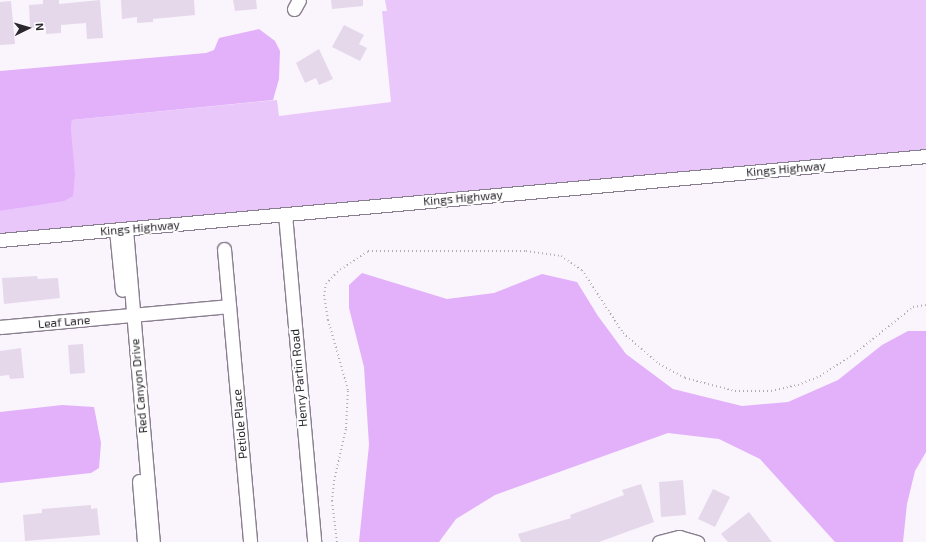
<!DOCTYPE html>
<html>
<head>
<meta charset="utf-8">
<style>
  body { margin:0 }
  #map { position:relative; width:926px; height:542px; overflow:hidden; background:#faf5fd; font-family:"Exo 2",sans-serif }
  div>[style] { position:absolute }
  .green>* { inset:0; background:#eac7fb }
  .water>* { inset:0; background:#e2b1fa }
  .building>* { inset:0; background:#e5d8eb }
  .path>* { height:2px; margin-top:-1px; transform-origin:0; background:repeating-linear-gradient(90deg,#b2adb5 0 1px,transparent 0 4px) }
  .roads { filter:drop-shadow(1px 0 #897e8f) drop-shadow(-1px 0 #897e8f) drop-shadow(0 1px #897e8f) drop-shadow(0 -1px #897e8f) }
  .minor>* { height:13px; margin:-6.5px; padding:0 6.5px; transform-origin:6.5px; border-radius:6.5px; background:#fff }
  span { translate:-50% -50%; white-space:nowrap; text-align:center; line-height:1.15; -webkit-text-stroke:4px #fff; paint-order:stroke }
  .street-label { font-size:12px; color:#2b272e }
  .north { position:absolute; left:8px; top:8px; width:40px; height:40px; -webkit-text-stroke:3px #fff; paint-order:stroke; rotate:85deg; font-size:11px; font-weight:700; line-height:16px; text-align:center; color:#2b272e }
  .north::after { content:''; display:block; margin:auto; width:14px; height:18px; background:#2b272e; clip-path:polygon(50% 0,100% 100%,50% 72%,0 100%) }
</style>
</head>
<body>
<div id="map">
  <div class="green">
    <i style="clip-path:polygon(385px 0,926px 0,926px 151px,0 234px,0 211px,63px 200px,72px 120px,277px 100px,279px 116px,391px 102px,382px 11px,387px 11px)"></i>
  </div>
  <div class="water">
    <i style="clip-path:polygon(259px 29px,275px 41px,280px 51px,279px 79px,273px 100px,72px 120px,71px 130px,75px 175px,73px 196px,64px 201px,0 211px,0 71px,206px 53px,214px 50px,219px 38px)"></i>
    <i style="clip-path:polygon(362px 273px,447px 299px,494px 293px,542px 274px,577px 282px,598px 316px,626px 354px,673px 389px,742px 406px,788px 402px,838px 380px,882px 345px,908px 331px,926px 331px,926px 452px,915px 471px,907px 504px,903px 542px,835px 542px,760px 459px,719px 439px,668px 433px,495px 495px,456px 519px,439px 542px,359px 542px,369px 445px,364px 367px,349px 308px,349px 285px)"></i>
    <i style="clip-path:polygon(62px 405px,94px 407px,101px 443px,99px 468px,91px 473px,0 483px,0 412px)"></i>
  </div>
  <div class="building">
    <i style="clip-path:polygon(43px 0,59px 0,59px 4px,100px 0,103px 38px,87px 39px,86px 23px,61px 25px,61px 33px,46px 34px,46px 27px,30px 28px,29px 5px,43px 4px)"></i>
    <i style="clip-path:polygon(121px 0,194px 0,195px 15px,153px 19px,153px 22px,137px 23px,137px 17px,122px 19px)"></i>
    <i style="clip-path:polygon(233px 0,256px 0,257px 9px,235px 11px)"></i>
    <i style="clip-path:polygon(331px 0,363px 0,363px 6px,332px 9px)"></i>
    <i style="clip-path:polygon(11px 1px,15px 44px,0 45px,0 2px)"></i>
    <i style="clip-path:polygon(344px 25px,364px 35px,359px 44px,367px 48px,360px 61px,332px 47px)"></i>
    <i style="clip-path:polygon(319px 49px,333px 79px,319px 85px,316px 78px,305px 83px,296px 63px)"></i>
    <i style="clip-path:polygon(37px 276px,38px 279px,58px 278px,60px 298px,4px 304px,2px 278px)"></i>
    <i style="clip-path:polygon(83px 344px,85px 373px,70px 374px,68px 345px)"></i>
    <i style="clip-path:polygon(21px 348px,24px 378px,10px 379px,9px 375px,0 376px,0 351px)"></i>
    <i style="clip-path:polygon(683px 480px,686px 515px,661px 517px,659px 482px)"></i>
    <i style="clip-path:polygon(641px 484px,654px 522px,599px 542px,521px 542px,518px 534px,571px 518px,570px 515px,624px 495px,622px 490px)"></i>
    <i style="clip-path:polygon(713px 489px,730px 497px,715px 527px,698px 519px)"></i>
    <i style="clip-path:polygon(91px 505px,91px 509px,97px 508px,100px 535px,25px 541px,23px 515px,42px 513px,42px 509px)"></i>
    <i style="clip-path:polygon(749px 512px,772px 542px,728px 542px,721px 534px)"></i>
  </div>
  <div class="path">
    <i style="left:337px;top:542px;width:41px;rotate:-97deg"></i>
    <i style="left:332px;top:501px;width:20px;rotate:-84deg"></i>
    <i style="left:334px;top:481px;width:54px;rotate:-77.2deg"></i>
    <i style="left:346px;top:428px;width:38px;rotate:-87deg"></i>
    <i style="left:348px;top:390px;width:73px;rotate:-105.9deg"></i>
    <i style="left:328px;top:320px;width:24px;rotate:-99deg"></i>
    <i style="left:324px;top:296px;width:12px;rotate:-81deg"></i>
    <i style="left:326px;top:284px;width:16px;rotate:-47deg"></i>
    <i style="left:337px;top:272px;width:37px;rotate:-34deg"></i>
    <i style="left:368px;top:251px;width:158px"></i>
    <i style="left:526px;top:251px;width:35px;rotate:8deg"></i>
    <i style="left:561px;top:256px;width:25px;rotate:34deg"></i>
    <i style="left:582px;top:270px;width:75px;rotate:56.9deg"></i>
    <i style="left:623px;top:333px;width:48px;rotate:40.7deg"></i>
    <i style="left:659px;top:364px;width:30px;rotate:28deg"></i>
    <i style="left:685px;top:378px;width:52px;rotate:14.6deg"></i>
    <i style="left:735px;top:391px;width:36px"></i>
    <i style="left:771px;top:391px;width:28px;rotate:-13deg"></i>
    <i style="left:798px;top:385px;width:24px;rotate:-22deg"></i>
    <i style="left:820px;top:376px;width:40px;rotate:-32.9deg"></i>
    <i style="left:854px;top:354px;width:75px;rotate:-38.5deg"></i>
    <i style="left:913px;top:307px;width:13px;rotate:-9deg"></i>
  </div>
  <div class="roads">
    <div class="minor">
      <i style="left:294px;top:9px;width:10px;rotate:-61deg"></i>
      <i style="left:285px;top:214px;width:329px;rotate:84.9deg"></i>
      <i style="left:126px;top:229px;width:314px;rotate:85.1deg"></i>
      <i style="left:116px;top:230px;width:60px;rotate:84.3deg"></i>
      <i style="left:0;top:240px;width:930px;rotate:-5.18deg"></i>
      <i style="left:224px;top:249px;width:294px;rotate:84.9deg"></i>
      <i style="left:0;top:327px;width:230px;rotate:-5.2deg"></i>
      <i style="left:139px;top:481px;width:61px;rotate:85.3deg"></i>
      <i style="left:659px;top:542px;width:21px;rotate:-14deg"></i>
      <i style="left:679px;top:537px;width:19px;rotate:16deg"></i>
    </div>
  </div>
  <div class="street-label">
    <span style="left:786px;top:169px;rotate:-5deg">Kings Highway</span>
    <span style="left:463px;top:198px;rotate:-5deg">Kings Highway</span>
    <span style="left:140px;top:228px;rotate:-5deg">Kings Highway</span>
    <span style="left:64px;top:322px;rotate:-5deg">Leaf Lane</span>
    <span style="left:299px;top:378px;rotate:-95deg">Henry Partin Road</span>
    <span style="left:139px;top:386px;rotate:-95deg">Red Canyon Drive</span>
    <span style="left:240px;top:424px;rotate:-95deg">Petiole Place</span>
  </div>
  <div class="north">N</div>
</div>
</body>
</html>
